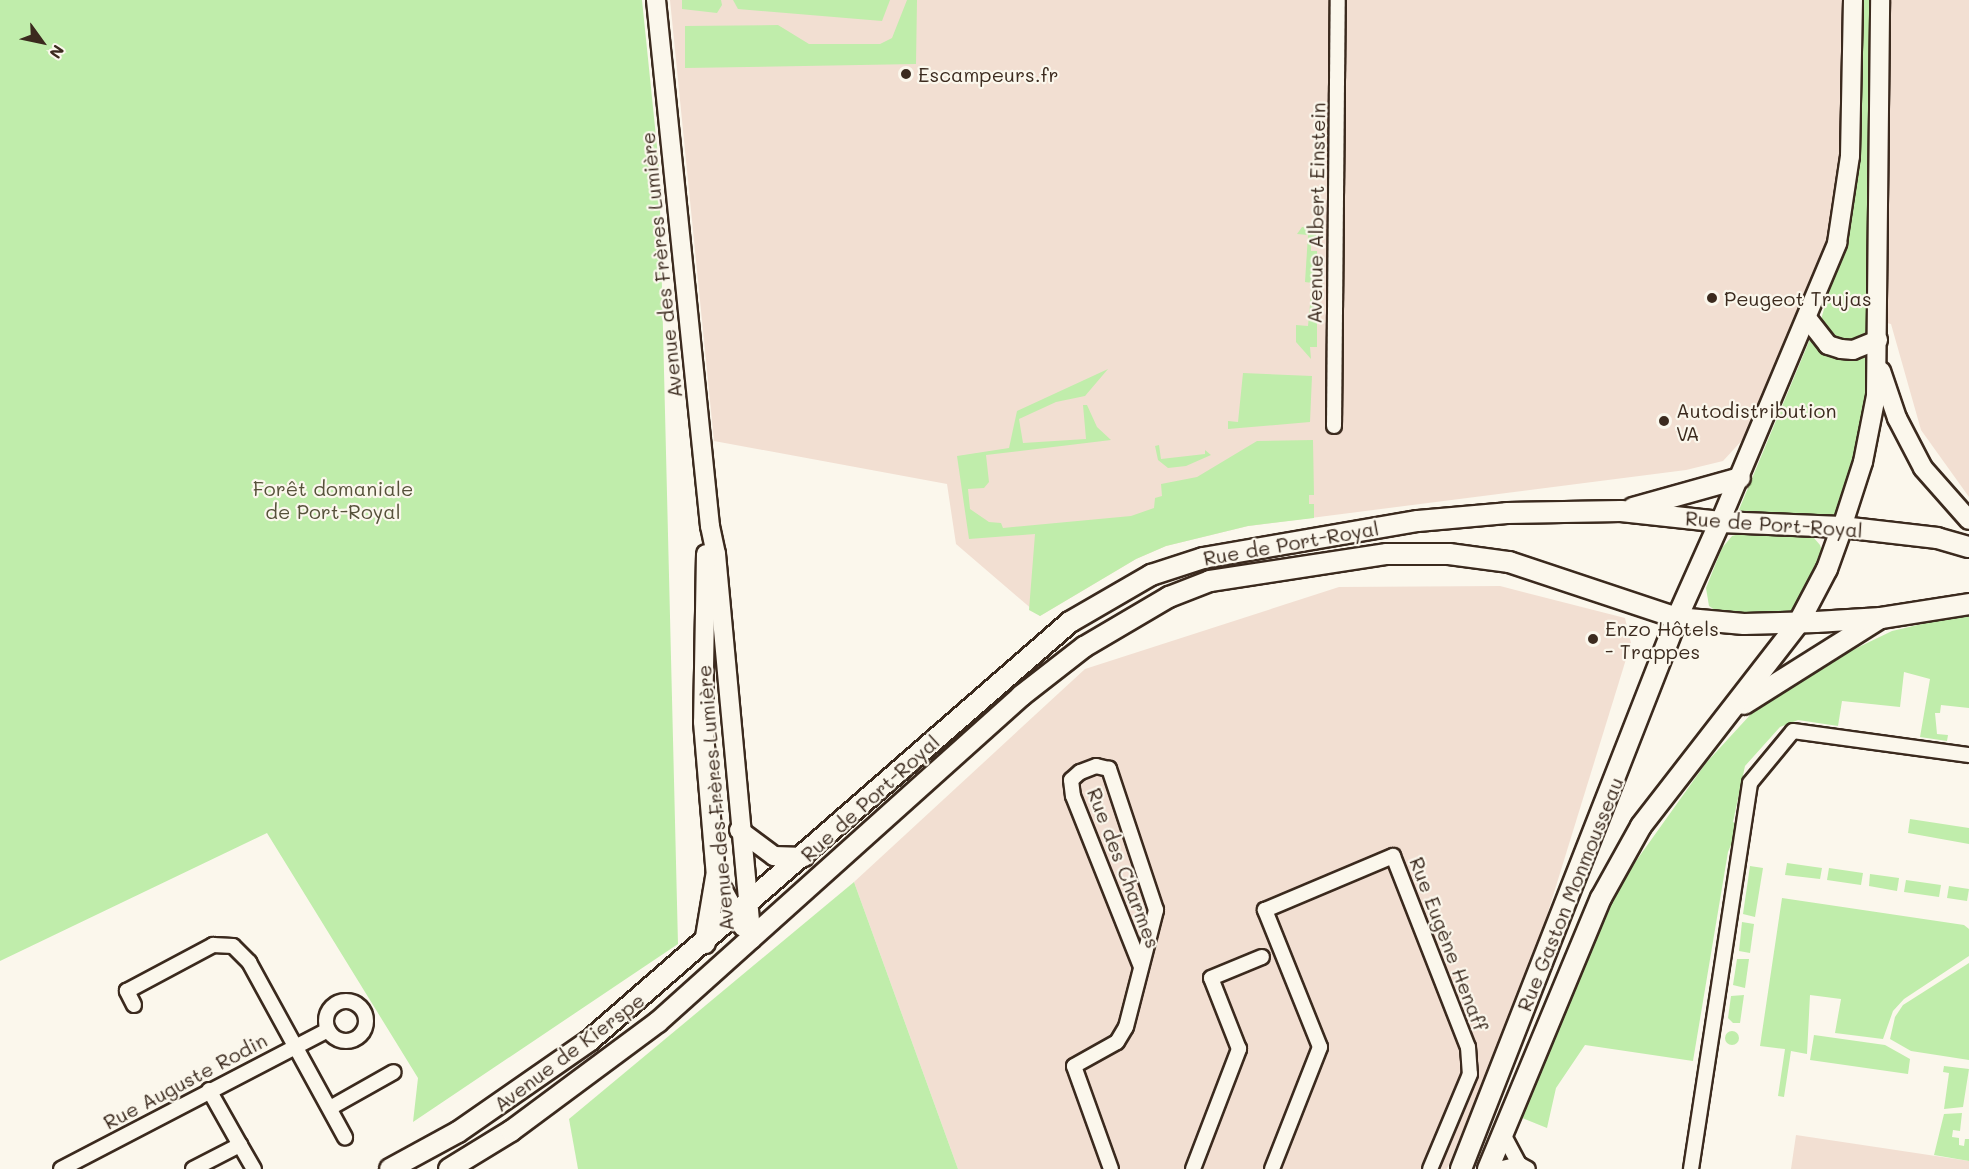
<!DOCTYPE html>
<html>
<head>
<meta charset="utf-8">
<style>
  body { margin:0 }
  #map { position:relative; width:1969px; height:1169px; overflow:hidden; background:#fbf7ec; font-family:Mali,sans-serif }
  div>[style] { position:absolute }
  .built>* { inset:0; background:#f2dfd2 }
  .green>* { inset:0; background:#c0edab }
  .round { border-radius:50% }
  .roads { filter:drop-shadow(2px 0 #3b2a1e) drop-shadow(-2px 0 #3b2a1e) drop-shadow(0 2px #3b2a1e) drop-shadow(0 -2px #3b2a1e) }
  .minor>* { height:14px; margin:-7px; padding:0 7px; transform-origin:7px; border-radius:7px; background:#fbf7ec }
  .minor>.ring { margin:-7px; padding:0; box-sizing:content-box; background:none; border:14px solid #fbf7ec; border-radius:50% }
  .tertiary>* { height:18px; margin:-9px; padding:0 9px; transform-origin:9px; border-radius:9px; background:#fbf7ec }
  .secondary>* { height:20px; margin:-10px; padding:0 10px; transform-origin:10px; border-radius:10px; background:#fbf7ec }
  .dots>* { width:16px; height:16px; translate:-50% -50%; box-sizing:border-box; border:3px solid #fbf7ec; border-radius:50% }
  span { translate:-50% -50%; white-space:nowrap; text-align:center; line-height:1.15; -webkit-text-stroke:4.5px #fbf7ec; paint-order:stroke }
  .poi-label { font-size:20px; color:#3b2a1e }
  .left { translate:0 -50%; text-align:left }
  .street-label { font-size:20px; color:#3b2a1e }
  .park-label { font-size:20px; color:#56513a }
  .north { position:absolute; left:12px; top:12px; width:60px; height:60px; -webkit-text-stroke:4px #fbf7ec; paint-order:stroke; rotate:123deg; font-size:16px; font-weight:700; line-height:24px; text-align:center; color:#3b2a1e }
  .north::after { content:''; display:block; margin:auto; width:21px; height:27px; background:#3b2a1e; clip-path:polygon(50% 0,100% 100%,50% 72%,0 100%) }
</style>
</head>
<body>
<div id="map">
  <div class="built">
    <i style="clip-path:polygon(670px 0,1969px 0,1969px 497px,1921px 430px,1891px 324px,1805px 303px,1746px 436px,1723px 461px,1686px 470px,1248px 526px,1166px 546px,1136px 559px,1040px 616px,956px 544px,947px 484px,714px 441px)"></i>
    <i style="clip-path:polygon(1500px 586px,1625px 618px,1631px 643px,1536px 951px,1447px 1169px,958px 1169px,854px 882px,1085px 669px,1339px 587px)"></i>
    <i style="clip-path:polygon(1796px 1135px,1969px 1161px,1969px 1169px,1791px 1169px)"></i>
  </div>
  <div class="green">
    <i style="clip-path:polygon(0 0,642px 0,659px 166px,678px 944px,413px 1122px,418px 1078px,267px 833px,0 961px)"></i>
    <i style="clip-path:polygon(682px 0,721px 0,722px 5px,717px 13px,682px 9px)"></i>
    <i style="clip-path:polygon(733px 0,890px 0,882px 21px,738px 9px)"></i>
    <i style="clip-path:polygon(907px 0,917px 0,916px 64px,685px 68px,685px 26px,778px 25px,809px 44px,880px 44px,892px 38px)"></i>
    <i style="clip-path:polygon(1861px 0,1874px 0,1871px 327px,1854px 342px,1838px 343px,1822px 329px,1822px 316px,1845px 237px,1860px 150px)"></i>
    <i style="clip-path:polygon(1302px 227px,1318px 229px,1317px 241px,1311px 242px,1311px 251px,1317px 251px,1317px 347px,1310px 347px,1311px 359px,1296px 342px,1296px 325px,1308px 326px,1312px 283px,1305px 282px,1308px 235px,1297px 234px)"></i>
    <i style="clip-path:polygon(1810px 339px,1870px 350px,1864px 417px,1838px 519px,1738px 512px)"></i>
    <i style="clip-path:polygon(1108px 369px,1085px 396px,1056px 402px,1019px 419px,1023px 443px,1086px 439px,1083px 405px,1087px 405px,1097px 427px,1111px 440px,986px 455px,989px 482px,984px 488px,968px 489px,970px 509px,989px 522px,1001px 523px,1003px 528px,1131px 516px,1154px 508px,1155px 498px,1162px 496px,1161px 484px,1197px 477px,1257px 441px,1313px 440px,1314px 495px,1309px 495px,1309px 504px,1314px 504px,1314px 518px,1248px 526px,1166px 546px,1136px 559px,1040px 616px,1029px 610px,1035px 534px,969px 539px,957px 456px,1009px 448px,1017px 411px)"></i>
    <i style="clip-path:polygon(1243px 373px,1312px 376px,1310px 422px,1228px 429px,1228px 421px,1238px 422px)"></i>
    <i style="clip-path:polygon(1159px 445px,1161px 459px,1205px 454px,1205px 450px,1211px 455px,1186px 466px,1168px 468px,1158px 460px,1155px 446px)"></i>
    <i style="clip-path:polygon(1743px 533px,1790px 533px,1814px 538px,1820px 545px,1823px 554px,1813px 580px,1792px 611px,1759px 617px,1718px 612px,1709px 606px,1706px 588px,1722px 548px,1732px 536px)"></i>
    <i style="clip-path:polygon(1969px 613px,1969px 708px,1941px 705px,1940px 713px,1935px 713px,1937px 734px,1948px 735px,1947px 741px,1920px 737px,1930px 679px,1904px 672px,1900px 707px,1842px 701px,1838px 726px,1798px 720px,1780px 727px,1745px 766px,1733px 822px,1739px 826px,1728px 852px,1693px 1061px,1585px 1045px,1556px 1088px,1547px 1128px,1520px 1117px,1621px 882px,1706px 763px,1751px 714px,1836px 658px,1892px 631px)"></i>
    <i style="clip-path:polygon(1910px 819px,1969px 828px,1969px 844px,1908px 833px)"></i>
    <i style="clip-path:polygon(1787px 863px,1822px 868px,1820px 879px,1785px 875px)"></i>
    <i style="clip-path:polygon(1750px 866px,1763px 868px,1755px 917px,1743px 914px)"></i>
    <i style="clip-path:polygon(1829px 868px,1863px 873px,1861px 885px,1827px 880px)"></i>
    <i style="clip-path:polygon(1870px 874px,1899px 878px,1897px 891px,1869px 886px)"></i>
    <i style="clip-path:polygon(1906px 880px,1941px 885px,1939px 897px,1904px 892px)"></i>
    <i style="clip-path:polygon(854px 882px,958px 1169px,578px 1169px,569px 1119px)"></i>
    <i style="clip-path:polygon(1949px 886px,1969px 889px,1967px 901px,1947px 898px)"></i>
    <i style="clip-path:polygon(1782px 898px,1964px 925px,1969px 929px,1969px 956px,1904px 999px,1893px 1011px,1883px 1039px,1835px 1033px,1841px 999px,1810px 995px,1807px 1054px,1791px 1051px,1784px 1097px,1778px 1096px,1785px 1049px,1760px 1046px)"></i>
    <i style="clip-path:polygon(1742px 922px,1754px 924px,1750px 953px,1739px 951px)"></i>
    <i style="clip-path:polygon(1737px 959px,1749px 959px,1745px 988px,1733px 985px)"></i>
    <i style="clip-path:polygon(1969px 963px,1969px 1060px,1911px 1051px,1890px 1039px,1895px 1017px,1903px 1005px)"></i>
    <i style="clip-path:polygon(1744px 995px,1740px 1023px,1733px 1023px,1728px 1018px,1731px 996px)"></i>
    <i class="round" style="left:1725px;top:1031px;width:14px;height:14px"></i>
    <i style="clip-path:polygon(1814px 1035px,1885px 1045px,1910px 1059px,1908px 1074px,1810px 1060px)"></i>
    <i style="clip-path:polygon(1944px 1066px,1969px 1069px,1963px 1107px,1944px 1109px,1949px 1073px,1943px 1072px)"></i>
    <i style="clip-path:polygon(1962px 1113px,1960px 1131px,1953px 1130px,1952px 1137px,1959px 1138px,1959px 1145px,1964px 1146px,1965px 1139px,1969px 1139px,1969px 1161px,1934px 1155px,1944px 1114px)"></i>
  </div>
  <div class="roads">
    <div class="minor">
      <i style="left:1334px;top:426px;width:426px;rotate:-89.5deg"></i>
      <i class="ring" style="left:326px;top:1001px;width:26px;height:26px"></i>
      <i style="left:134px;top:1005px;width:16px;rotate:-117deg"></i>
      <i style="left:127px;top:991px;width:98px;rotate:-28.1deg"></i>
      <i style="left:213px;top:945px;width:20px;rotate:3deg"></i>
      <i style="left:233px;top:946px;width:23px;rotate:45deg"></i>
      <i style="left:249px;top:962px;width:200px;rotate:61.3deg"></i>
      <i style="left:330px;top:1108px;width:73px;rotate:-29.4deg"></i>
      <i style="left:1503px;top:1134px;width:34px;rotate:62deg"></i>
      <i style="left:1519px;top:1164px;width:10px;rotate:29deg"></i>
      <i style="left:240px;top:1145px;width:28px;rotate:60deg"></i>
      <i style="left:61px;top:1169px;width:301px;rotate:-27.5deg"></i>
      <i style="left:193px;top:1169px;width:53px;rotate:-27.1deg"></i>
      <i style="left:240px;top:1145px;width:63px;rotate:-119.4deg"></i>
      <i style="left:1111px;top:1169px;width:109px;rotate:-109.8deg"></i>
      <i style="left:1074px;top:1066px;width:49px;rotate:-29.2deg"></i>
      <i style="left:1117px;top:1042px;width:17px;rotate:-59deg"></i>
      <i style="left:1126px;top:1027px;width:121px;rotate:-75.6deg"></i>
      <i style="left:1156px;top:910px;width:149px;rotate:-108.4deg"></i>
      <i style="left:1109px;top:769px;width:13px;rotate:-167deg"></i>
      <i style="left:1096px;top:766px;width:17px;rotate:159deg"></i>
      <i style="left:1080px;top:772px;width:12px;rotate:138deg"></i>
      <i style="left:1071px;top:780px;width:16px;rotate:83deg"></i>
      <i style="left:1073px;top:796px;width:184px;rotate:68.3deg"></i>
      <i style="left:1193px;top:1169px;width:129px;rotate:-69deg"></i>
      <i style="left:1239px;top:1049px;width:76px;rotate:-111.5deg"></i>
      <i style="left:1211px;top:978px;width:55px;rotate:-22.4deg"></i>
      <i style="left:1272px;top:1169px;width:131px;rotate:-68.5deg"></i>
      <i style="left:1320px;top:1047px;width:148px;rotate:-111.9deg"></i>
      <i style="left:1265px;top:910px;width:139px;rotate:-22.9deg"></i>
      <i style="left:1393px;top:856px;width:205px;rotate:68.6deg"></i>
      <i style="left:1468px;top:1047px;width:27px;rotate:86deg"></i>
      <i style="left:1470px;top:1074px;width:103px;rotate:112.8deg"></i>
      <i style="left:1498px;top:1169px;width:22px;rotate:-13deg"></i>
      <i style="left:1691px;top:1169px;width:390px;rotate:-81.3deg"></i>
      <i style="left:1750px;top:783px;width:67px;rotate:-50.4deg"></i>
      <i style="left:1793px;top:731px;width:178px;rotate:7.8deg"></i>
    </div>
    <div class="tertiary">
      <i style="left:656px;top:0;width:529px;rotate:84.14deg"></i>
      <i style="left:710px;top:526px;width:29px;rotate:78deg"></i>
      <i style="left:716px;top:554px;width:387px;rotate:84.7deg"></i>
      <i style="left:1807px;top:318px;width:34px;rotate:52deg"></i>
      <i style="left:1828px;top:345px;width:14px;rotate:17deg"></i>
      <i style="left:1841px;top:349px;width:12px;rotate:5deg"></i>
      <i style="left:1853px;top:350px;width:27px;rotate:-22deg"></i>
      <i style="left:1881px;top:371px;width:50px;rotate:71.2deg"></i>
      <i style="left:1897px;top:418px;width:56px;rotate:62.5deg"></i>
      <i style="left:1923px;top:468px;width:69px;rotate:48.5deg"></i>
      <i style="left:1720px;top:522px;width:303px;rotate:-67.2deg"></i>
      <i style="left:1837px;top:243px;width:88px;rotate:-81.5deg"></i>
      <i style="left:1850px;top:156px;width:156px;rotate:-88.9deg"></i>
      <i style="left:1842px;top:527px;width:68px;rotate:-72.1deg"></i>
      <i style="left:1863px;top:462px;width:67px;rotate:-78.9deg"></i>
      <i style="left:1876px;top:396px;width:396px;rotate:-89.4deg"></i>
      <i style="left:706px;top:554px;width:168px;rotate:91deg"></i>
      <i style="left:703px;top:722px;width:156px;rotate:85.2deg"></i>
      <i style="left:716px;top:877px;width:57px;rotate:61.6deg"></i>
      <i style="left:739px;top:830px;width:44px;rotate:36.6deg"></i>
      <i style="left:774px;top:856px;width:30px;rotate:2deg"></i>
    </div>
    <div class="secondary">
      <i style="left:1633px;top:508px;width:111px;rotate:-15.7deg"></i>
      <i style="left:1744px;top:704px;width:160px;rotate:-32.2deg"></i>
      <i style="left:705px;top:943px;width:67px;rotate:-80.5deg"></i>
      <i style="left:390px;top:1169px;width:77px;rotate:-28.6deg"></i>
      <i style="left:458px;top:1132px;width:160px;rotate:-34.8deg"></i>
      <i style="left:589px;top:1041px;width:638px;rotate:-41.06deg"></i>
      <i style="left:1070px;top:622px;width:94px;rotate:-30.1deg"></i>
      <i style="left:1151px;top:575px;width:55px;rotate:-18.1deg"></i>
      <i style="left:1203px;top:558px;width:218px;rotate:-9.8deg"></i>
      <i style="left:1418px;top:521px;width:89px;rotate:-5.1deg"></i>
      <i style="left:1507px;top:513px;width:114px;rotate:-1deg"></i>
      <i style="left:1621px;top:511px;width:100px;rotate:6.3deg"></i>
      <i style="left:1720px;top:522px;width:122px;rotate:2.3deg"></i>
      <i style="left:1842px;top:527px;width:96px;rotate:6.6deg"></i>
      <i style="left:1937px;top:538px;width:33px;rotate:16deg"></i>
      <i style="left:449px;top:1169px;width:73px;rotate:-31.5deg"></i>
      <i style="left:511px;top:1131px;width:183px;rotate:-36.6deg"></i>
      <i style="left:658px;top:1022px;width:488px;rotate:-41.9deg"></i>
      <i style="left:1021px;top:696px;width:80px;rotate:-37.9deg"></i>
      <i style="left:1084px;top:647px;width:99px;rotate:-30.5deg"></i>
      <i style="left:1169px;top:597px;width:44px;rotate:-21.3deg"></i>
      <i style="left:1210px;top:581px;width:179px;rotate:-8.7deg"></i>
      <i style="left:1387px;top:554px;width:62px"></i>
      <i style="left:1449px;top:554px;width:61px;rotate:7.6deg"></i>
      <i style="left:1509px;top:562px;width:177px;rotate:18.4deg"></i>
      <i style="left:1677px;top:618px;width:67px;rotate:5.1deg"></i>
      <i style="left:1744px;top:624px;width:72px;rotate:-1.6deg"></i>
      <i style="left:1816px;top:622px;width:65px;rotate:-3.5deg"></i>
      <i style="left:1881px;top:618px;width:89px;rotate:-9deg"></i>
      <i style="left:1461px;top:1169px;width:592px;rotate:-68.59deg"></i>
      <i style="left:1677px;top:618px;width:105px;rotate:-65.9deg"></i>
      <i style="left:1488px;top:1169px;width:294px;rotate:-67.4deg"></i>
      <i style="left:1601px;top:898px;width:82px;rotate:-60.9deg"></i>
      <i style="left:1641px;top:826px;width:258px;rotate:-52.2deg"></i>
      <i style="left:1799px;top:622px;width:60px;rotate:-62.2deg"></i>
      <i style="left:1827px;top:569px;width:45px;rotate:-70.3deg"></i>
    </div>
  </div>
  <div class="dots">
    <i style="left:906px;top:74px;background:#3b2a1e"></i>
    <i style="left:1712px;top:298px;background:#3b2a1e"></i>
    <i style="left:1664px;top:421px;background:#3b2a1e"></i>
    <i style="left:1593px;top:639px;background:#3b2a1e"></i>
  </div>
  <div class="poi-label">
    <span class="left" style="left:918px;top:74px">Escampeurs.fr</span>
    <span class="left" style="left:1724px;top:298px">Peugeot Trujas</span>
    <span class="left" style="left:1676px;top:422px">Autodistribution<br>VA</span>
    <span class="left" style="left:1605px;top:640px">Enzo Hôtels<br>- Trappes</span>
  </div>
  <div class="street-label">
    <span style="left:1316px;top:213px;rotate:-89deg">Avenue Albert Einstein</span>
    <span style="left:661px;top:265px;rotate:-96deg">Avenue des Frères Lumière</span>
    <span style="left:1774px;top:524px;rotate:4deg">Rue de Port-Royal</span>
    <span style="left:1291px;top:543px;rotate:-10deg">Rue de Port-Royal</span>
    <span style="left:715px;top:798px;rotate:-95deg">Avenue des Frères Lumière</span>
    <span style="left:870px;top:798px;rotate:-42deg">Rue de Port-Royal</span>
    <span style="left:1124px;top:868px;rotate:69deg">Rue des Charmes</span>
    <span style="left:1570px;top:894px;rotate:-68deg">Rue Gaston Monmousseau</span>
    <span style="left:1449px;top:944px;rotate:69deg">Rue Eugène Henaff</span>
    <span style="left:569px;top:1052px;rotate:-37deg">Avenue de Kierspe</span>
    <span style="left:185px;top:1081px;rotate:-28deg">Rue Auguste Rodin</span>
  </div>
  <div class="park-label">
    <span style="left:333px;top:500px">Forêt domaniale<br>de Port-Royal</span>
  </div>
  <div class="north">N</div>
</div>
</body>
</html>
